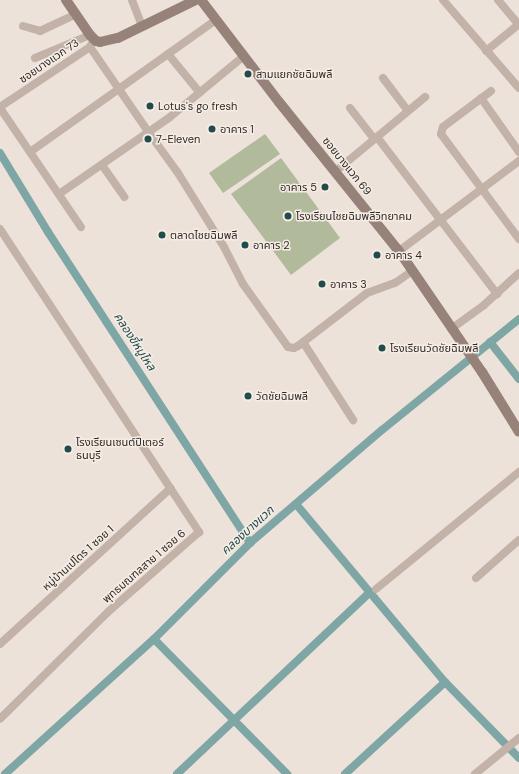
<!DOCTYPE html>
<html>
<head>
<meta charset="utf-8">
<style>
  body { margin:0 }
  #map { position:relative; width:519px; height:774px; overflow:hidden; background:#ede2d9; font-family:"DM Sans","Noto Sans Thai",sans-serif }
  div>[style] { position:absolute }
  .green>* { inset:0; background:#b2ba9c }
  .canal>* { height:8px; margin:-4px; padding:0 4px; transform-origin:4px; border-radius:4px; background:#7da6a5 }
  .street>* { height:8px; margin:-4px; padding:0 4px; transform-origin:4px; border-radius:4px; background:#c3b2a7 }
  .secondary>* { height:10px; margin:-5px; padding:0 5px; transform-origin:5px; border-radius:5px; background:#968279 }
  .dots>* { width:11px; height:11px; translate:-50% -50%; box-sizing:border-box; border:2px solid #f5ede5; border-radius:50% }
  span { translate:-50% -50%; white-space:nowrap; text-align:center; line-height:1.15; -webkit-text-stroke:3px #f5ede5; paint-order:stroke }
  .street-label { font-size:11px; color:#312926 }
  .poi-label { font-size:11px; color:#312926 }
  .left { translate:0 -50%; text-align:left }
  .right { translate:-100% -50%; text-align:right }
  .water-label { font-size:12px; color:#224c4c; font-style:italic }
</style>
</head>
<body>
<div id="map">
  <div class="green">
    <i style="clip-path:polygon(265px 134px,280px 154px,223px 193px,209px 173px)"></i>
    <i style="clip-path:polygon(281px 158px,340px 238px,291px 275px,231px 194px)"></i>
  </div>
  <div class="canal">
    <i style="left:0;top:153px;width:92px;rotate:58.7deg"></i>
    <i style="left:48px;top:232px;width:371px;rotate:57deg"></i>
    <i style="left:490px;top:342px;width:47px;rotate:51.9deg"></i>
    <i style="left:296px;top:504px;width:232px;rotate:50.1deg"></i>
    <i style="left:445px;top:682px;width:106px;rotate:45.8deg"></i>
    <i style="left:154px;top:639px;width:190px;rotate:45.4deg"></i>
    <i style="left:5px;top:774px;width:201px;rotate:-42.2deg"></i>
    <i style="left:154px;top:639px;width:136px;rotate:-45deg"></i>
    <i style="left:250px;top:543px;width:174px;rotate:-40.6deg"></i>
    <i style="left:382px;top:430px;width:176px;rotate:-39deg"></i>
    <i style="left:177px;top:774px;width:265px;rotate:-43.3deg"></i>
    <i style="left:345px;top:774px;width:136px;rotate:-42.6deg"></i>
  </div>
  <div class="street">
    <i style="left:132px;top:0;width:28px;rotate:69deg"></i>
    <i style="left:443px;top:0;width:116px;rotate:49.2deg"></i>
    <i style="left:498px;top:0;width:33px;rotate:50deg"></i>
    <i style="left:23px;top:26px;width:18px;rotate:16deg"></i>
    <i style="left:40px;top:31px;width:40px;rotate:-25deg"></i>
    <i style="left:94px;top:39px;width:9px;rotate:117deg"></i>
    <i style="left:90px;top:47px;width:104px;rotate:55.5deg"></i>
    <i style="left:149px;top:133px;width:49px;rotate:54.1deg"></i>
    <i style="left:178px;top:173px;width:87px;rotate:58.1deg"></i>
    <i style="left:224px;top:247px;width:42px;rotate:62.8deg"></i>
    <i style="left:243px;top:284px;width:77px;rotate:54.5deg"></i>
    <i style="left:288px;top:347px;width:6px;rotate:9deg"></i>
    <i style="left:294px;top:348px;width:4px;rotate:-27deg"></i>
    <i style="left:298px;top:346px;width:87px;rotate:-37.5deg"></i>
    <i style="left:367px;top:293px;width:30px;rotate:-20deg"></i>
    <i style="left:395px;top:283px;width:21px;rotate:-35deg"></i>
    <i style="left:486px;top:51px;width:43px;rotate:-39.3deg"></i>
    <i style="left:168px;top:54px;width:50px;rotate:50.6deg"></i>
    <i style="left:35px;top:58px;width:60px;rotate:-22.7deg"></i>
    <i style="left:383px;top:78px;width:41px;rotate:52.9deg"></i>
    <i style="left:491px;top:91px;width:60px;rotate:143.1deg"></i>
    <i style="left:443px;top:127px;width:7px;rotate:106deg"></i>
    <i style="left:441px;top:134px;width:131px;rotate:53.4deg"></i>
    <i style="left:481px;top:98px;width:66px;rotate:54.9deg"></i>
    <i style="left:0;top:107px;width:108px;rotate:-33.7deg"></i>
    <i style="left:0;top:108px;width:144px;rotate:55.8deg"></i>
    <i style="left:350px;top:108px;width:39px;rotate:52deg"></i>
    <i style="left:377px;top:137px;width:198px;rotate:52.6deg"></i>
    <i style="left:30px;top:152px;width:228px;rotate:-35.4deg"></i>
    <i style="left:102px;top:165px;width:39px;rotate:55deg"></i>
    <i style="left:336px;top:171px;width:116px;rotate:-39.7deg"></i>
    <i style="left:59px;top:194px;width:135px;rotate:-34.7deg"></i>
    <i style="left:170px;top:117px;width:96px;rotate:-39.5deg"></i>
    <i style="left:0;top:229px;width:363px;rotate:56.7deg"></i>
    <i style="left:199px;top:532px;width:120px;rotate:138.7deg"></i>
    <i style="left:109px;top:611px;width:153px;rotate:135.3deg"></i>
    <i style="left:399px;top:251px;width:150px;rotate:-36.9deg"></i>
    <i style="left:451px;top:329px;width:41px;rotate:-36deg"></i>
    <i style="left:484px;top:305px;width:47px;rotate:-42.4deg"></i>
    <i style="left:303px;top:342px;width:93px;rotate:57.3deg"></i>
    <i style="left:476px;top:578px;width:57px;rotate:-41.5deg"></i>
    <i style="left:376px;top:589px;width:185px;rotate:-39.3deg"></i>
    <i style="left:0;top:644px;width:231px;rotate:-42.4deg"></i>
    <i style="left:475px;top:774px;width:57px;rotate:-39.3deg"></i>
  </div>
  <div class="secondary">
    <i style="left:66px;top:0;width:42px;rotate:55.6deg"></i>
    <i style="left:90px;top:35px;width:8px;rotate:45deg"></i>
    <i style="left:96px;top:41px;width:4px;rotate:14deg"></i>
    <i style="left:100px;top:42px;width:18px;rotate:-13deg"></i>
    <i style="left:118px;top:38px;width:87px;rotate:-26deg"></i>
    <i style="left:201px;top:0;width:128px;rotate:52.6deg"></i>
    <i style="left:279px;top:102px;width:191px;rotate:51.2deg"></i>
    <i style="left:399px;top:251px;width:147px;rotate:55.6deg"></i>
    <i style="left:482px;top:372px;width:70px;rotate:58.3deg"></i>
  </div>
  <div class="dots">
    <i style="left:248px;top:74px;background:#224c4c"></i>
    <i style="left:150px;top:106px;background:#224c4c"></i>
    <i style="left:212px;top:129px;background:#224c4c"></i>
    <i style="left:148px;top:139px;background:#224c4c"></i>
    <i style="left:325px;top:187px;background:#224c4c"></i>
    <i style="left:288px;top:216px;background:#224c4c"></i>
    <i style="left:162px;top:235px;background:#224c4c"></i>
    <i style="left:245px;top:245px;background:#224c4c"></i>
    <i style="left:377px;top:255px;background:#224c4c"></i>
    <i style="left:322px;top:284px;background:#224c4c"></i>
    <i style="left:382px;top:348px;background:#224c4c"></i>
    <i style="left:248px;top:396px;background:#224c4c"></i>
    <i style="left:68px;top:449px;background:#224c4c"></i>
  </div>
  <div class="street-label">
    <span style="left:49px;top:61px;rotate:-34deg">ซอยบางแวก 73</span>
    <span style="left:347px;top:166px;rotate:51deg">ซอยบางแวก 69</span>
    <span style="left:78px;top:558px;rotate:-42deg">หมู่บ้านเปโตร 1 ซอย 1</span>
    <span style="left:144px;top:566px;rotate:-41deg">พุทธมณฑลสาย 1 ซอย 6</span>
  </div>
  <div class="poi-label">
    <span class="left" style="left:256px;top:74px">สามแยกชัยฉิมพลี</span>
    <span class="left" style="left:158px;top:106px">Lotus's go fresh</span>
    <span class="left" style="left:220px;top:129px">อาคาร 1</span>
    <span class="left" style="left:156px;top:139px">7-Eleven</span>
    <span class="right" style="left:317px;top:187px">อาคาร 5</span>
    <span class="left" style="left:296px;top:216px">โรงเรียนไชยฉิมพลีวิทยาคม</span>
    <span class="left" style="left:170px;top:235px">ตลาดไชยฉิมพลี</span>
    <span class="left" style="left:253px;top:245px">อาคาร 2</span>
    <span class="left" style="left:385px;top:255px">อาคาร 4</span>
    <span class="left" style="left:330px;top:284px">อาคาร 3</span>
    <span class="left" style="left:390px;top:348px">โรงเรียนวัดชัยฉิมพลี</span>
    <span class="left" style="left:256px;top:396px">วัดชัยฉิมพลี</span>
    <span class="left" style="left:76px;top:449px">โรงเรียนเซนต์ปีเตอร์<br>ธนบุรี</span>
  </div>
  <div class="water-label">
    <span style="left:134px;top:342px;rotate:57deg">คลองขี้หมูไหล</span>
    <span style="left:248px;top:531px;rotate:-42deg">คลองบางแวก</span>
  </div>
</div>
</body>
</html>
